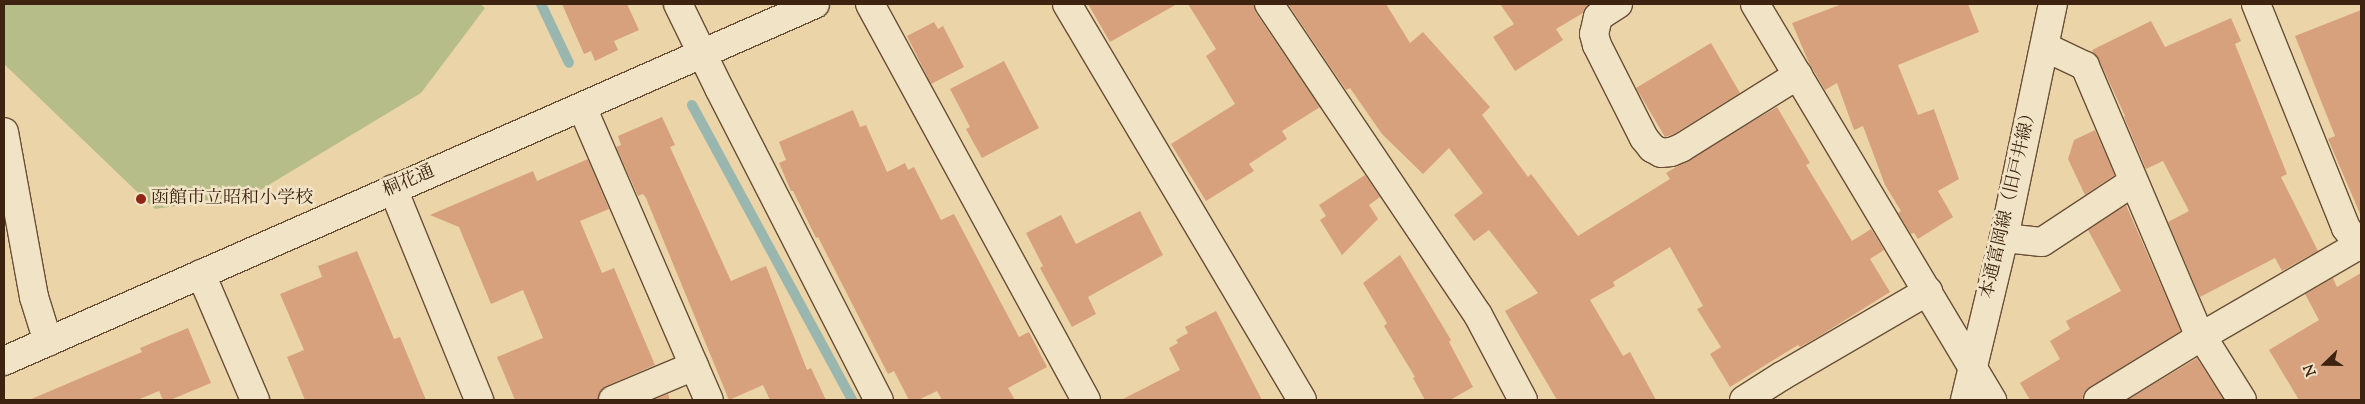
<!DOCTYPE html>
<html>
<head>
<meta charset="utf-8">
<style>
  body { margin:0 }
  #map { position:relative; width:2365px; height:404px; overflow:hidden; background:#ead4a8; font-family:"Sorts Mill Goudy","Noto Serif JP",serif }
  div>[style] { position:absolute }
  .green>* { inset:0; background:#b6bd88 }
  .stream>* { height:10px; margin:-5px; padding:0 5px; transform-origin:5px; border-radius:5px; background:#9ab7af }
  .building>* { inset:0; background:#d8a17d }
  .roads { filter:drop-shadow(1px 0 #684f36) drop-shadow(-1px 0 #684f36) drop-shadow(0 1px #684f36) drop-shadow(0 -1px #684f36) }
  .minor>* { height:28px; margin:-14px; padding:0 14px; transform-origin:14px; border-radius:14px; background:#f1e3c6 }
  .dots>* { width:14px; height:14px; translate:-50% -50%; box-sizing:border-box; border:2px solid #f1e3c6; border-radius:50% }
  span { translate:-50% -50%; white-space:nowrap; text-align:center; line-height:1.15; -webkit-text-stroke:5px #f1e3c6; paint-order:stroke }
  .street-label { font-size:18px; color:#3d2310 }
  .poi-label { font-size:18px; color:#3d2310 }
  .left { translate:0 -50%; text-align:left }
  .frame { position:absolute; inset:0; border:5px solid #3d2310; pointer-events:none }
  .north { position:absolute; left:2300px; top:339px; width:50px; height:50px; -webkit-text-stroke:4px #f1e3c6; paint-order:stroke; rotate:248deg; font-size:14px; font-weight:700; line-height:20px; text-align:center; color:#3d2310 }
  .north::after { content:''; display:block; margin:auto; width:18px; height:22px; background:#3d2310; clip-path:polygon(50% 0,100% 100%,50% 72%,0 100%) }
</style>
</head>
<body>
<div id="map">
  <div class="green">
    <i style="clip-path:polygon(4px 4px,480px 4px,485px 8px,421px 93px,252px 195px,155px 209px,4px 64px)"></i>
  </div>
  <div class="stream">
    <i style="left:541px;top:4px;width:65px;rotate:64.6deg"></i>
    <i style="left:692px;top:105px;width:336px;rotate:61.5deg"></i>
  </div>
  <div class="building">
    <i style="clip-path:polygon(562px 4px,627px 4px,639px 30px,614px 41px,618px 50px,595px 61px,591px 51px,584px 54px)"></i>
    <i style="clip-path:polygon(1088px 4px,1177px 4px,1110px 42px)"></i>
    <i style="clip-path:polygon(1188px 4px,1254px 4px,1256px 13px,1320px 107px,1282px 131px,1287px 139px,1249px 164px,1254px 171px,1206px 201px,1171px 144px,1235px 104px,1206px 56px,1216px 49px)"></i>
    <i style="clip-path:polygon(1288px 4px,1386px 4px,1410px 43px,1423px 32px,1490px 107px,1482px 115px,1528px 177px,1531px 174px,1578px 236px,1670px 179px,1666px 173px,1777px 107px,1810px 163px,1806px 165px,1852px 241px,1871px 229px,1884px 250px,1870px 259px,1890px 292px,1818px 337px,1800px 347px,1798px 345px,1730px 387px,1710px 354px,1721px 347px,1697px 309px,1703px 306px,1670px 247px,1613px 282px,1615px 286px,1590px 300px,1623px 356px,1630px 352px,1656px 400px,1557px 400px,1505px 311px,1538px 293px,1489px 230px,1474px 241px,1454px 215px,1483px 193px,1449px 148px,1423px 174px,1382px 134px,1350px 88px,1346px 90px)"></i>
    <i style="clip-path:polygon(1500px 4px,1590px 4px,1583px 13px,1556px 29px,1563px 40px,1515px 71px,1493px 37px,1514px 24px)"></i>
    <i style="clip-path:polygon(1842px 4px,1968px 4px,1979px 32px,1898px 65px,1918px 115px,1934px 109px,1959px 179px,1938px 191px,1953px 217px,1918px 239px,1914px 233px,1911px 234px,1898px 213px,1901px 211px,1885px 185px,1863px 126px,1854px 130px,1837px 83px,1825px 90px,1809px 63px,1792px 23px)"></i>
    <i style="clip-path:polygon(2361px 10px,2361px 216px,2328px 139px,2335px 136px,2295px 36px)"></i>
    <i style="clip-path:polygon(2231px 18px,2241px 41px,2235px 44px,2287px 174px,2281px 177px,2318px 251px,2282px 271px,2275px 258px,2200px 297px,2168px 222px,2189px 211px,2163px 161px,2146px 169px,2124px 117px,2125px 116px,2099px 60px,2092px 50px,2151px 21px,2165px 47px)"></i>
    <i style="clip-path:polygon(934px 22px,938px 29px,943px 26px,964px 67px,931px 84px,907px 36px)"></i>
    <i style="clip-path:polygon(1711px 43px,1740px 93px,1674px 134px,1665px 137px,1636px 88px)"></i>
    <i style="clip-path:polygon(1004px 61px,1039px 128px,982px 158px,966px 129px,970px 127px,950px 89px)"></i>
    <i style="clip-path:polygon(853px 110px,860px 127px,866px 125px,887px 172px,905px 163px,908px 170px,914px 167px,941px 220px,954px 214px,1019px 337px,1029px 332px,1047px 367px,1008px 388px,1015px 400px,942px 400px,937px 391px,918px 400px,909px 400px,894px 371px,888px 374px,818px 237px,816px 238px,793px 191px,791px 191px,779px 163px,786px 160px,779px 142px)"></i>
    <i style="clip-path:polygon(662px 117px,675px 145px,670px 147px,731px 281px,766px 266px,807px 370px,811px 368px,826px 400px,770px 400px,763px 385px,729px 400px,646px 198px,643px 194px,638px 196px,616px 147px,621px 145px,618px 136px)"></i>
    <i style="clip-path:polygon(2095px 130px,2115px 175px,2085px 195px,2068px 159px,2074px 140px)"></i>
    <i style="clip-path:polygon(588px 159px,609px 209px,580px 221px,602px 273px,614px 268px,655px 365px,607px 386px,600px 391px,598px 400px,515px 400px,497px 357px,543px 338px,523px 290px,491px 304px,459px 227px,430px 215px,533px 171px,537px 181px)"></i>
    <i style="clip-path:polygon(1365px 175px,1380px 197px,1369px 205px,1378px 219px,1342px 255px,1320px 220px,1326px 216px,1319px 205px)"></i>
    <i style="clip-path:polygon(2126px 205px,2181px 331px,2090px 387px,2084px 393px,2082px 400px,2030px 400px,2020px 383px,2060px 359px,2050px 341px,2070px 329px,2066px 321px,2121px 291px,2088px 230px)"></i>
    <i style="clip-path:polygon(1140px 211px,1163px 255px,1088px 297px,1096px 314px,1072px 327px,1040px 268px,1043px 266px,1026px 233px,1061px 215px,1076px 244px)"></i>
    <i style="clip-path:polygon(357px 251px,394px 339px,400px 337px,426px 400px,305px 400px,287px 357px,304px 350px,280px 294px,322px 277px,318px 266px)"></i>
    <i style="clip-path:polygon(1400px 255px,1451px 340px,1449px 342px,1473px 387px,1450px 400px,1425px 400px,1413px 378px,1415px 377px,1384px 326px,1387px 323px,1363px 283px)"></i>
    <i style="clip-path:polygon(2361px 273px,2361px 400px,2299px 400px,2269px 350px,2319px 320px,2305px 294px,2333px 278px,2337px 287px)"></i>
    <i style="clip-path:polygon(1216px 311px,1262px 400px,1121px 400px,1180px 370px,1169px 348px,1178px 343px,1176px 340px,1188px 333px,1185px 327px)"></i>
    <i style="clip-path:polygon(188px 328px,211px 383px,170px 400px,163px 400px,159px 391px,137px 400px,29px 400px,142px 352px,140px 348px)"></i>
    <i style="clip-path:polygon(2197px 358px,2224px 400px,2127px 400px)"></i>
    <i style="clip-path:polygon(668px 394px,670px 400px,653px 400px)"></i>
  </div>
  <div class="roads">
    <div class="minor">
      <i style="left:678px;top:4px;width:93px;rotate:64deg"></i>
      <i style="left:719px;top:88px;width:351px;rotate:62.9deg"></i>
      <i style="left:870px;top:4px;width:451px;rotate:61.4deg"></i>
      <i style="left:1067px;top:4px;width:460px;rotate:59.3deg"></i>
      <i style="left:1269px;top:4px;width:375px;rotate:56.1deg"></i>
      <i style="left:1478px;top:315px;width:96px;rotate:62.1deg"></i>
      <i style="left:1618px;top:4px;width:24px;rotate:147deg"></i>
      <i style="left:1598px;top:17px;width:17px;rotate:103deg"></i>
      <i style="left:1594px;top:34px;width:11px;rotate:75deg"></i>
      <i style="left:1597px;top:45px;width:104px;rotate:63.2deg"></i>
      <i style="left:1644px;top:138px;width:13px;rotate:51deg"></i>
      <i style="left:1652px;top:148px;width:10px;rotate:29deg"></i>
      <i style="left:1661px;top:153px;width:10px;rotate:-6deg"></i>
      <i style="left:1671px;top:152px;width:11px;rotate:-22deg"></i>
      <i style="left:1681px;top:148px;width:138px;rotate:-32deg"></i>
      <i style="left:1755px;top:4px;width:462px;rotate:59.1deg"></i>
      <i style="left:2256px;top:4px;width:241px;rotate:68.1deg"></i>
      <i style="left:2346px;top:228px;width:24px;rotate:52deg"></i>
      <i style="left:2045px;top:47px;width:44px;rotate:25.4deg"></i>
      <i style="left:2085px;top:66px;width:284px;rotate:67deg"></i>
      <i style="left:2196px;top:327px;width:86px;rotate:57.8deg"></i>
      <i style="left:582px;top:107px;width:319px;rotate:66.6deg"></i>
      <i style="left:4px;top:132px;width:168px;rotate:79.7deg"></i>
      <i style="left:34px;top:297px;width:47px;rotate:72.7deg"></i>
      <i style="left:393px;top:189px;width:228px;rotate:67.8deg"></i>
      <i style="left:2004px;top:238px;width:38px;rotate:6deg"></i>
      <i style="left:2042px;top:242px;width:109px;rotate:-33.4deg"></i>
      <i style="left:201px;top:274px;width:137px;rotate:66.8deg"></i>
      <i style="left:4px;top:361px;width:886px;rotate:-23.76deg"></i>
      <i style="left:613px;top:400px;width:88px;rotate:-22.8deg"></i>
      <i style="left:1744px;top:400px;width:45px;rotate:-32.3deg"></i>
      <i style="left:1782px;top:376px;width:169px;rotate:-30.2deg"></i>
      <i style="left:1965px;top:400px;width:167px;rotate:-76.5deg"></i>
      <i style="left:2004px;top:238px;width:239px;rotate:-78.2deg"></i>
      <i style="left:2098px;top:400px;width:122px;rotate:-31.6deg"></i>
      <i style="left:2202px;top:336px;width:184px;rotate:-30.1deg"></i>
    </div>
  </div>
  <div class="dots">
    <i style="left:141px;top:199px;background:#8f2418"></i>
  </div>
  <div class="street-label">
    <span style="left:409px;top:182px;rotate:-23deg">桐花通</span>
    <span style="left:2010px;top:202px;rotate:-77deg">本通富岡線（旧戸井線）</span>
  </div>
  <div class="poi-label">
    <span class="left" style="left:151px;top:199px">函館市立昭和小学校</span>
  </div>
  <div class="frame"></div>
  <div class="north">N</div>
</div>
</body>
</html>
